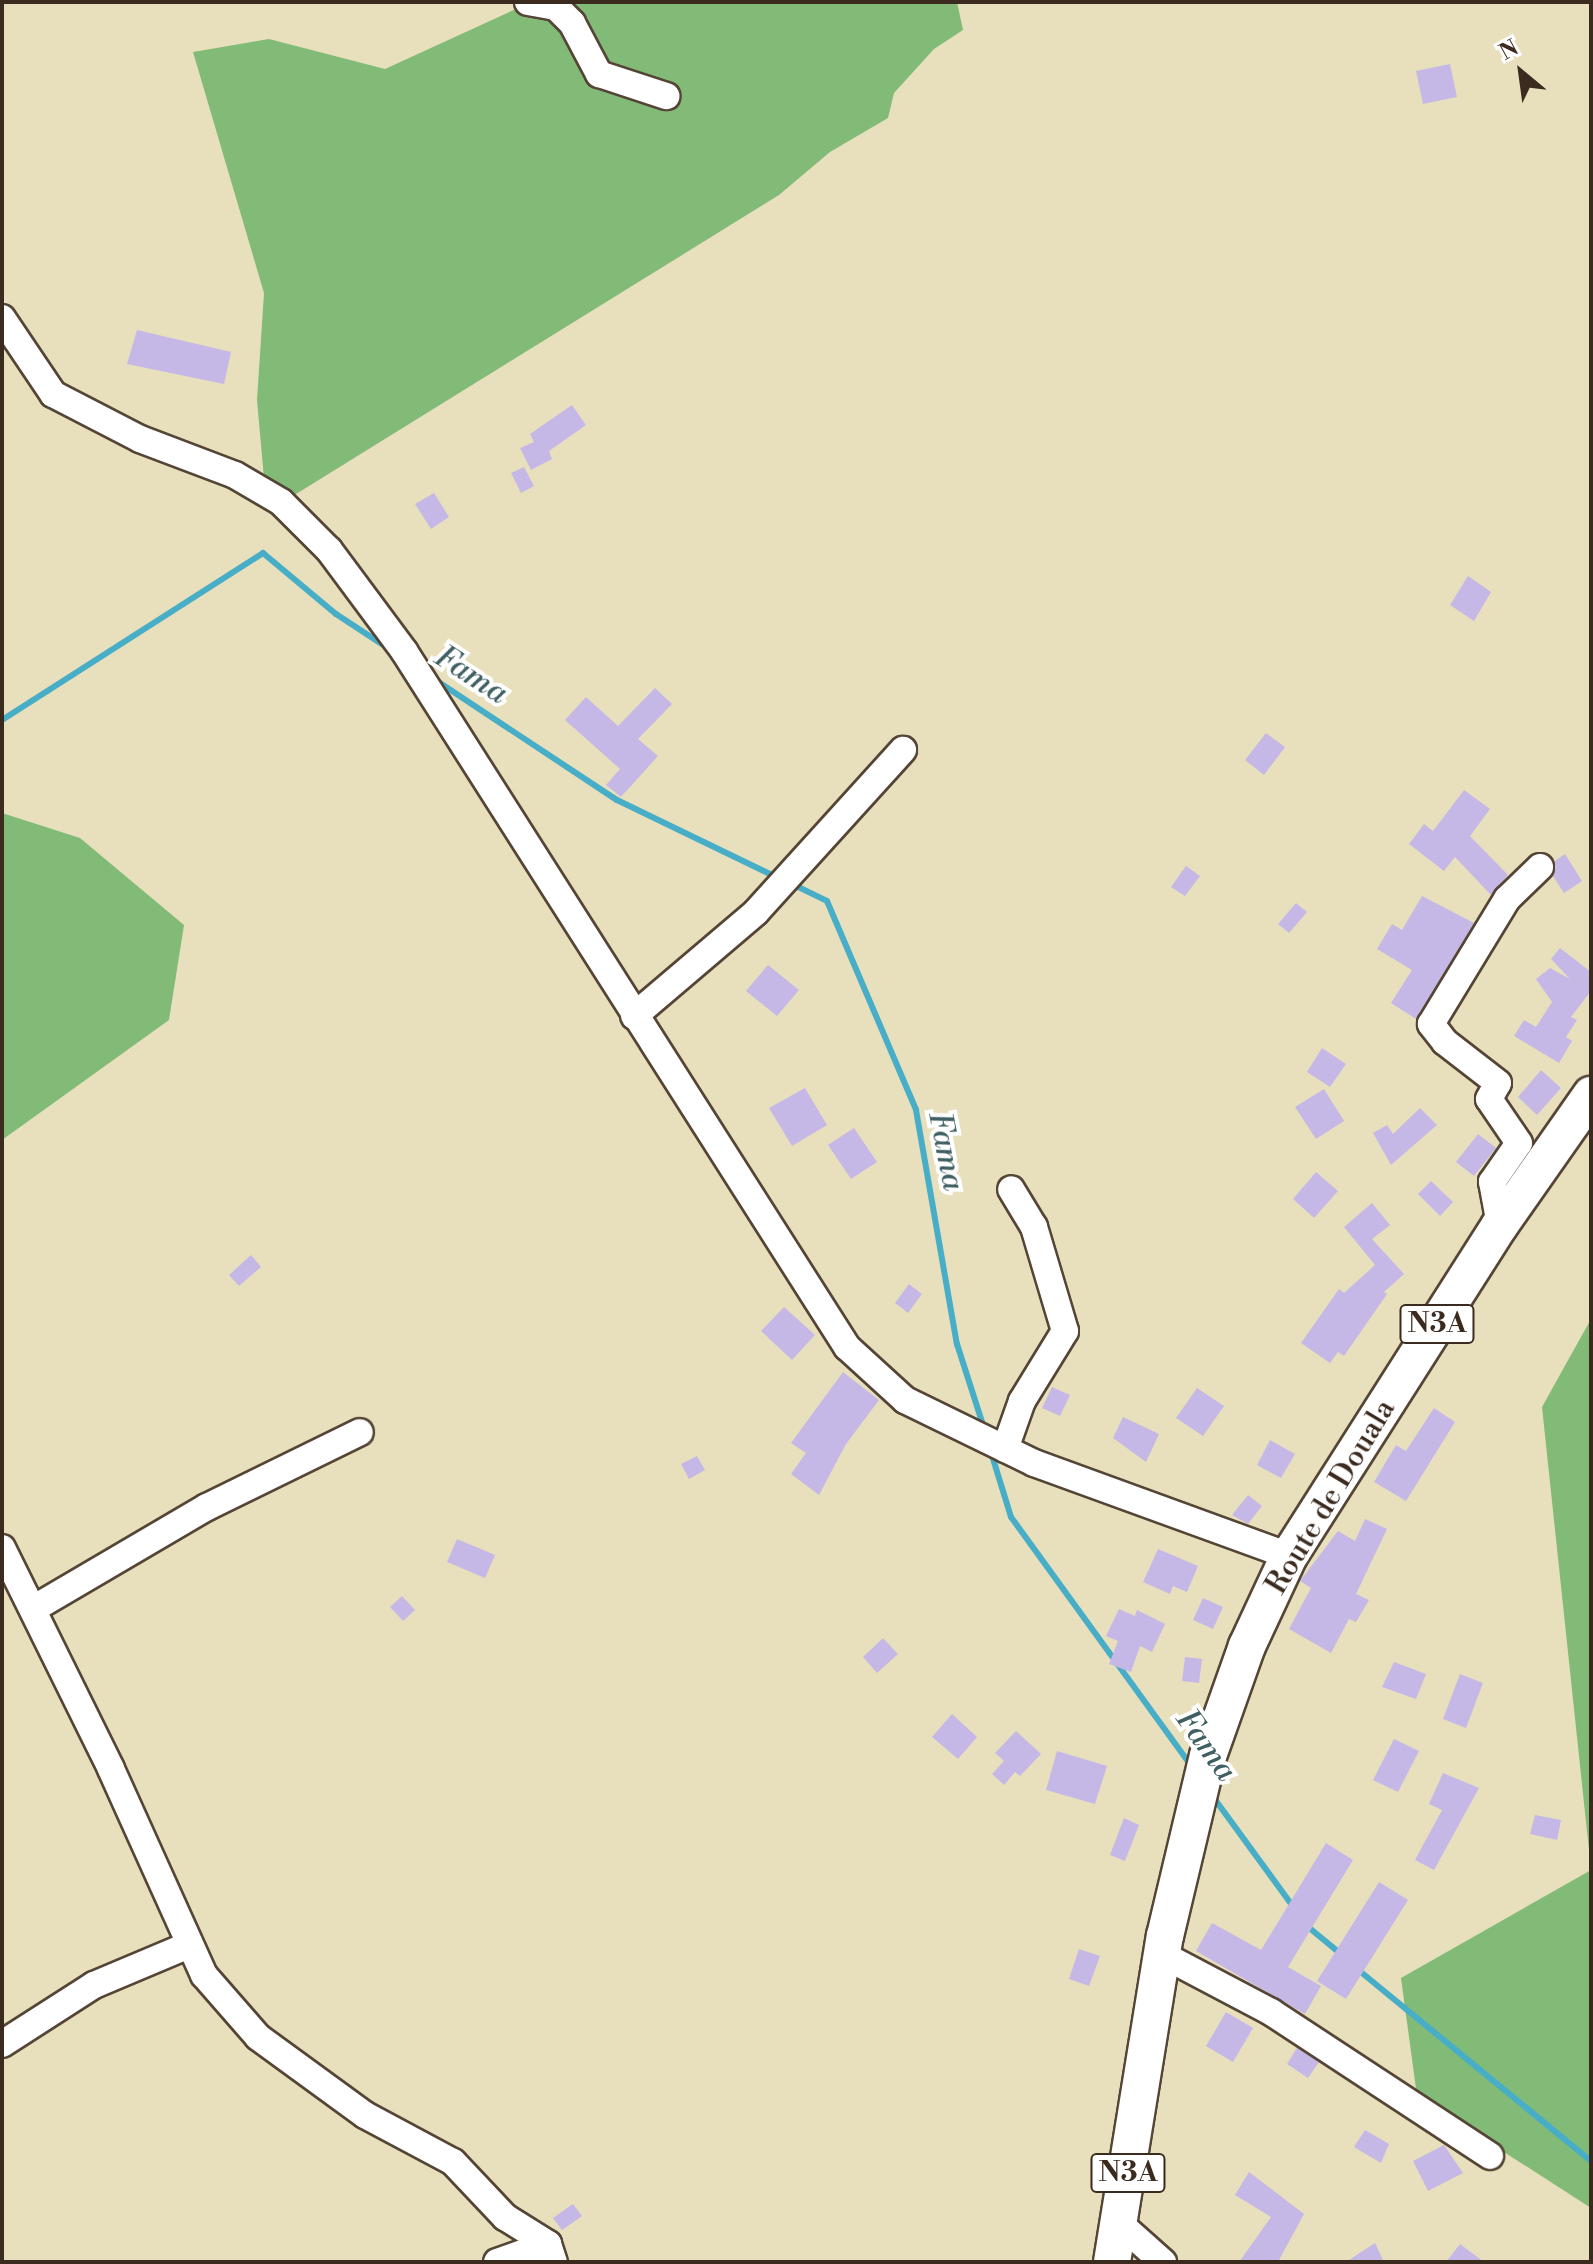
<!DOCTYPE html>
<html>
<head>
<meta charset="utf-8">
<style>
  body { margin:0 }
  #map { position:relative; width:1593px; height:2264px; overflow:hidden; background:#e8e0bc; font-family:"Libre Bodoni",serif }
  div>[style] { position:absolute }
  .forest>* { inset:0; background:#82ba78 }
  .stream>* { height:6px; margin:-3px; padding:0 3px; transform-origin:3px; border-radius:3px; background:#48aec7 }
  .building>* { inset:0; background:#c5b8e7 }
  .roads { filter:drop-shadow(2px 0 #554536) drop-shadow(-2px 0 #554536) drop-shadow(0 2px #554536) drop-shadow(0 -2px #554536) }
  .minor>* { height:26px; margin:-13px; padding:0 13px; transform-origin:13px; border-radius:13px; background:#fff }
  .highway>* { height:36px; margin:-18px; padding:0 18px; transform-origin:18px; border-radius:18px; background:#fff }
  span { translate:-50% -50%; white-space:nowrap; text-align:center; line-height:1.15; -webkit-text-stroke:8px #fff; paint-order:stroke }
  .shield-label span { padding:2px 6px; background:#fff; border:2px solid; border-radius:6px; -webkit-text-stroke-width:0 }
  .shield-label { font-size:28px; color:#3b2a1e; font-weight:700 }
  .street-label { font-size:30px; color:#3b2a1e }
  .water-label { font-size:32px; color:#405f62; font-style:italic }
  .frame { position:absolute; inset:0; border:4px solid #3b2a1e; pointer-events:none }
  .north { position:absolute; left:1481px; top:32px; width:80px; height:80px; -webkit-text-stroke:6px #fff; paint-order:stroke; rotate:331deg; font-size:22px; font-weight:700; line-height:32px; text-align:center; color:#3b2a1e }
  .north::after { content:''; display:block; margin:auto; width:28px; height:36px; background:#3b2a1e; clip-path:polygon(50% 0,100% 100%,50% 72%,0 100%) }
</style>
</head>
<body>
<div id="map">
  <div class="forest">
    <i style="clip-path:polygon(531px 2px,957px 2px,963px 30px,934px 49px,894px 93px,888px 118px,830px 152px,779px 195px,267px 512px,257px 400px,264px 293px,193px 52px,269px 39px,385px 69px)"></i>
    <i style="clip-path:polygon(2px 813px,80px 838px,184px 925px,169px 1020px,2px 1140px)"></i>
    <i style="clip-path:polygon(1591px 1319px,1591px 1869px,1542px 1407px)"></i>
    <i style="clip-path:polygon(1591px 1870px,1591px 2208px,1417px 2096px,1401px 1978px)"></i>
  </div>
  <div class="stream">
    <i style="left:434px;top:679px;width:219px;rotate:33.5deg"></i>
    <i style="left:617px;top:800px;width:177px;rotate:25.8deg"></i>
    <i style="left:2px;top:720px;width:310px;rotate:-32.6deg"></i>
    <i style="left:263px;top:553px;width:95px;rotate:39.9deg"></i>
    <i style="left:336px;top:614px;width:66px;rotate:33.2deg"></i>
    <i style="left:790px;top:883px;width:41px;rotate:25.9deg"></i>
    <i style="left:827px;top:901px;width:227px;rotate:66.9deg"></i>
    <i style="left:916px;top:1110px;width:238px;rotate:80.1deg"></i>
    <i style="left:957px;top:1344px;width:91px;rotate:72.2deg"></i>
    <i style="left:990px;top:1449px;width:71px;rotate:72.8deg"></i>
    <i style="left:1011px;top:1517px;width:310px;rotate:54.1deg"></i>
    <i style="left:1211px;top:1794px;width:141px;rotate:53.9deg"></i>
    <i style="left:1307px;top:1926px;width:45px;rotate:39.6deg"></i>
    <i style="left:1356px;top:1968px;width:304px;rotate:39.4deg"></i>
  </div>
  <div class="building">
    <i style="clip-path:polygon(1450px 64px,1457px 97px,1423px 104px,1416px 71px)"></i>
    <i style="clip-path:polygon(137px 330px,231px 352px,224px 384px,127px 364px)"></i>
    <i style="clip-path:polygon(572px 405px,586px 425px,549px 451px,552px 459px,531px 470px,520px 448px,534px 442px,530px 434px)"></i>
    <i style="clip-path:polygon(524px 467px,534px 486px,521px 493px,511px 473px)"></i>
    <i style="clip-path:polygon(434px 493px,449px 517px,431px 529px,415px 504px)"></i>
    <i style="clip-path:polygon(1468px 576px,1491px 592px,1474px 621px,1450px 605px)"></i>
    <i style="clip-path:polygon(655px 688px,672px 704px,638px 739px,658px 756px,621px 797px,606px 785px,620px 769px,565px 720px,586px 697px,618px 726px)"></i>
    <i style="clip-path:polygon(1266px 733px,1285px 747px,1264px 775px,1245px 760px)"></i>
    <i style="clip-path:polygon(1464px 790px,1490px 809px,1470px 836px,1508px 875px,1491px 895px,1455px 857px,1444px 871px,1409px 844px,1424px 824px,1433px 831px)"></i>
    <i style="clip-path:polygon(1565px 854px,1582px 881px,1564px 893px,1553px 876px,1555px 861px)"></i>
    <i style="clip-path:polygon(1186px 866px,1200px 876px,1185px 896px,1171px 887px)"></i>
    <i style="clip-path:polygon(1422px 896px,1474px 923px,1416px 1019px,1391px 1003px,1412px 970px,1377px 949px,1392px 924px,1402px 930px)"></i>
    <i style="clip-path:polygon(1296px 903px,1307px 912px,1289px 933px,1278px 924px)"></i>
    <i style="clip-path:polygon(1560px 948px,1591px 972px,1591px 991px,1571px 1017px,1577px 1020px,1566px 1037px,1572px 1041px,1559px 1063px,1514px 1036px,1524px 1020px,1536px 1027px,1552px 1002px,1536px 979px,1550px 968px,1570px 979px,1551px 959px)"></i>
    <i style="clip-path:polygon(768px 965px,799px 990px,777px 1016px,746px 991px)"></i>
    <i style="clip-path:polygon(1322px 1048px,1346px 1064px,1330px 1087px,1307px 1072px)"></i>
    <i style="clip-path:polygon(1541px 1070px,1561px 1088px,1537px 1115px,1518px 1097px)"></i>
    <i style="clip-path:polygon(805px 1088px,827px 1125px,792px 1146px,769px 1108px)"></i>
    <i style="clip-path:polygon(1324px 1089px,1344px 1121px,1316px 1139px,1295px 1107px)"></i>
    <i style="clip-path:polygon(1420px 1108px,1437px 1125px,1391px 1165px,1373px 1133px,1387px 1125px,1393px 1134px)"></i>
    <i style="clip-path:polygon(854px 1128px,877px 1162px,851px 1179px,828px 1145px)"></i>
    <i style="clip-path:polygon(1478px 1134px,1496px 1148px,1474px 1176px,1456px 1162px)"></i>
    <i style="clip-path:polygon(1316px 1172px,1338px 1191px,1314px 1218px,1293px 1199px)"></i>
    <i style="clip-path:polygon(1431px 1181px,1453px 1202px,1440px 1216px,1418px 1194px)"></i>
    <i style="clip-path:polygon(1372px 1203px,1390px 1225px,1372px 1239px,1404px 1274px,1384px 1292px,1387px 1294px,1344px 1356px,1338px 1352px,1330px 1363px,1301px 1343px,1339px 1289px,1344px 1293px,1375px 1265px,1344px 1227px)"></i>
    <i style="clip-path:polygon(251px 1255px,261px 1267px,239px 1286px,229px 1275px)"></i>
    <i style="clip-path:polygon(909px 1284px,922px 1294px,908px 1313px,895px 1303px)"></i>
    <i style="clip-path:polygon(784px 1307px,815px 1335px,792px 1360px,761px 1331px)"></i>
    <i style="clip-path:polygon(843px 1372px,879px 1400px,846px 1444px,819px 1495px,791px 1474px,806px 1453px,791px 1443px)"></i>
    <i style="clip-path:polygon(1052px 1387px,1070px 1395px,1060px 1416px,1042px 1408px)"></i>
    <i style="clip-path:polygon(1197px 1388px,1224px 1406px,1203px 1436px,1176px 1418px)"></i>
    <i style="clip-path:polygon(1434px 1408px,1455px 1422px,1406px 1501px,1374px 1482px,1396px 1445px,1406px 1451px)"></i>
    <i style="clip-path:polygon(1123px 1417px,1159px 1434px,1146px 1462px,1113px 1438px)"></i>
    <i style="clip-path:polygon(1270px 1440px,1295px 1454px,1281px 1478px,1257px 1465px)"></i>
    <i style="clip-path:polygon(697px 1456px,705px 1470px,689px 1479px,681px 1464px)"></i>
    <i style="clip-path:polygon(1248px 1495px,1262px 1506px,1248px 1524px,1232px 1515px)"></i>
    <i style="clip-path:polygon(1365px 1519px,1387px 1529px,1356px 1594px,1369px 1600px,1356px 1622px,1349px 1619px,1331px 1653px,1289px 1629px,1311px 1588px,1300px 1581px,1338px 1531px,1355px 1541px)"></i>
    <i style="clip-path:polygon(457px 1539px,495px 1555px,485px 1578px,447px 1562px)"></i>
    <i style="clip-path:polygon(1158px 1549px,1198px 1566px,1187px 1592px,1173px 1586px,1170px 1594px,1143px 1582px)"></i>
    <i style="clip-path:polygon(402px 1596px,415px 1610px,403px 1621px,390px 1607px)"></i>
    <i style="clip-path:polygon(1203px 1598px,1223px 1607px,1213px 1629px,1193px 1620px)"></i>
    <i style="clip-path:polygon(1119px 1609px,1135px 1616px,1137px 1610px,1165px 1624px,1152px 1652px,1140px 1646px,1131px 1672px,1109px 1664px,1118px 1641px,1106px 1636px)"></i>
    <i style="clip-path:polygon(883px 1638px,898px 1654px,877px 1673px,863px 1657px)"></i>
    <i style="clip-path:polygon(1185px 1657px,1202px 1659px,1199px 1683px,1182px 1681px)"></i>
    <i style="clip-path:polygon(1394px 1662px,1426px 1674px,1416px 1699px,1382px 1687px)"></i>
    <i style="clip-path:polygon(1460px 1674px,1483px 1683px,1466px 1728px,1443px 1719px)"></i>
    <i style="clip-path:polygon(952px 1714px,977px 1737px,958px 1759px,932px 1737px)"></i>
    <i style="clip-path:polygon(1016px 1731px,1041px 1754px,1020px 1776px,1015px 1772px,1004px 1785px,992px 1774px,1004px 1761px,995px 1753px)"></i>
    <i style="clip-path:polygon(1394px 1739px,1419px 1751px,1398px 1792px,1373px 1780px)"></i>
    <i style="clip-path:polygon(1057px 1751px,1107px 1766px,1095px 1804px,1046px 1790px)"></i>
    <i style="clip-path:polygon(1443px 1773px,1479px 1788px,1434px 1870px,1415px 1860px,1442px 1810px,1429px 1804px)"></i>
    <i style="clip-path:polygon(1535px 1815px,1561px 1820px,1557px 1840px,1530px 1834px)"></i>
    <i style="clip-path:polygon(1124px 1818px,1139px 1825px,1125px 1861px,1110px 1855px)"></i>
    <i style="clip-path:polygon(1326px 1843px,1353px 1860px,1288px 1967px,1321px 1986px,1305px 2014px,1196px 1951px,1212px 1923px,1261px 1950px)"></i>
    <i style="clip-path:polygon(1379px 1882px,1408px 1900px,1346px 1999px,1317px 1981px)"></i>
    <i style="clip-path:polygon(1079px 1949px,1100px 1956px,1089px 1986px,1069px 1979px)"></i>
    <i style="clip-path:polygon(1226px 2012px,1253px 2028px,1233px 2062px,1206px 2046px)"></i>
    <i style="clip-path:polygon(1297px 2048px,1319px 2062px,1308px 2078px,1287px 2064px)"></i>
    <i style="clip-path:polygon(1365px 2130px,1389px 2144px,1381px 2163px,1354px 2147px)"></i>
    <i style="clip-path:polygon(1444px 2145px,1463px 2173px,1428px 2191px,1413px 2161px)"></i>
    <i style="clip-path:polygon(1249px 2172px,1304px 2214px,1278px 2262px,1239px 2262px,1271px 2217px,1235px 2195px)"></i>
    <i style="clip-path:polygon(573px 2204px,582px 2216px,562px 2230px,553px 2218px)"></i>
    <i style="clip-path:polygon(1375px 2243px,1384px 2262px,1346px 2262px)"></i>
    <i style="clip-path:polygon(1460px 2244px,1484px 2262px,1446px 2262px)"></i>
  </div>
  <div class="roads">
    <div class="minor">
      <i style="left:528px;top:2px;width:28px;rotate:10deg"></i>
      <i style="left:556px;top:7px;width:23px;rotate:45deg"></i>
      <i style="left:572px;top:23px;width:58px;rotate:62.1deg"></i>
      <i style="left:599px;top:74px;width:71px;rotate:18.2deg"></i>
      <i style="left:2px;top:318px;width:92px;rotate:56.1deg"></i>
      <i style="left:53px;top:394px;width:98px;rotate:27.3deg"></i>
      <i style="left:140px;top:439px;width:102px;rotate:20.8deg"></i>
      <i style="left:235px;top:475px;width:53px;rotate:30.4deg"></i>
      <i style="left:281px;top:502px;width:68px;rotate:45deg"></i>
      <i style="left:329px;top:550px;width:126px;rotate:53.4deg"></i>
      <i style="left:404px;top:651px;width:825px;rotate:57.52deg"></i>
      <i style="left:847px;top:1347px;width:79px;rotate:42.4deg"></i>
      <i style="left:905px;top:1400px;width:144px;rotate:26deg"></i>
      <i style="left:1034px;top:1463px;width:271px;rotate:20deg"></i>
      <i style="left:634px;top:1016px;width:160px;rotate:-40.4deg"></i>
      <i style="left:756px;top:912px;width:219px;rotate:-47.8deg"></i>
      <i style="left:1500px;top:1225px;width:44px;rotate:-100.5deg"></i>
      <i style="left:1492px;top:1182px;width:47px;rotate:-55.3deg"></i>
      <i style="left:1519px;top:1143px;width:53px;rotate:-124.3deg"></i>
      <i style="left:1489px;top:1099px;width:18px;rotate:-61deg"></i>
      <i style="left:1498px;top:1083px;width:67px;rotate:-142.3deg"></i>
      <i style="left:1445px;top:1042px;width:23px;rotate:-128deg"></i>
      <i style="left:1431px;top:1024px;width:146px;rotate:-58.7deg"></i>
      <i style="left:1507px;top:899px;width:46px;rotate:-44.1deg"></i>
      <i style="left:1005px;top:1449px;width:51px;rotate:-70.5deg"></i>
      <i style="left:1022px;top:1401px;width:82px;rotate:-58.4deg"></i>
      <i style="left:1065px;top:1331px;width:109px;rotate:-106.6deg"></i>
      <i style="left:1034px;top:1227px;width:44px;rotate:-121.2deg"></i>
      <i style="left:2px;top:1548px;width:246px;rotate:63.7deg"></i>
      <i style="left:111px;top:1769px;width:226px;rotate:65.7deg"></i>
      <i style="left:204px;top:1975px;width:82px;rotate:48.9deg"></i>
      <i style="left:258px;top:2037px;width:132px;rotate:36.1deg"></i>
      <i style="left:365px;top:2115px;width:100px;rotate:28.1deg"></i>
      <i style="left:453px;top:2162px;width:76px;rotate:46.6deg"></i>
      <i style="left:505px;top:2217px;width:51px;rotate:32.1deg"></i>
      <i style="left:548px;top:2244px;width:19px;rotate:72deg"></i>
      <i style="left:33px;top:1609px;width:202px;rotate:-30.4deg"></i>
      <i style="left:207px;top:1507px;width:170px;rotate:-26.1deg"></i>
      <i style="left:1163px;top:1955px;width:122px;rotate:27.8deg"></i>
      <i style="left:1271px;top:2012px;width:262px;rotate:33.3deg"></i>
      <i style="left:2px;top:2044px;width:109px;rotate:-32.7deg"></i>
      <i style="left:94px;top:1985px;width:103px;rotate:-22.8deg"></i>
      <i style="left:1119px;top:2223px;width:59px;rotate:41.6deg"></i>
      <i style="left:497px;top:2262px;width:54px;rotate:-19.4deg"></i>
    </div>
    <div class="highway">
      <i style="left:1112px;top:2262px;width:330px;rotate:-80.8deg"></i>
      <i style="left:1165px;top:1936px;width:185px;rotate:-76.6deg"></i>
      <i style="left:1208px;top:1756px;width:117px;rotate:-70.5deg"></i>
      <i style="left:1247px;top:1646px;width:99px;rotate:-65deg"></i>
      <i style="left:1289px;top:1556px;width:393px;rotate:-57.5deg"></i>
      <i style="left:1500px;top:1225px;width:159px;rotate:-55deg"></i>
    </div>
  </div>
  <div class="shield-label">
    <span style="left:1437px;top:1324px">N3A</span>
    <span style="left:1128px;top:2173px">N3A</span>
  </div>
  <div class="street-label">
    <span style="left:1331px;top:1497px;rotate:-59deg">Route de Douala</span>
  </div>
  <div class="water-label">
    <span style="left:471px;top:675px;rotate:33deg">Fama</span>
    <span style="left:946px;top:1151px;rotate:79deg">Fama</span>
    <span style="left:1206px;top:1745px;rotate:54deg">Fama</span>
  </div>
  <div class="frame"></div>
  <div class="north">N</div>
</div>
</body>
</html>
